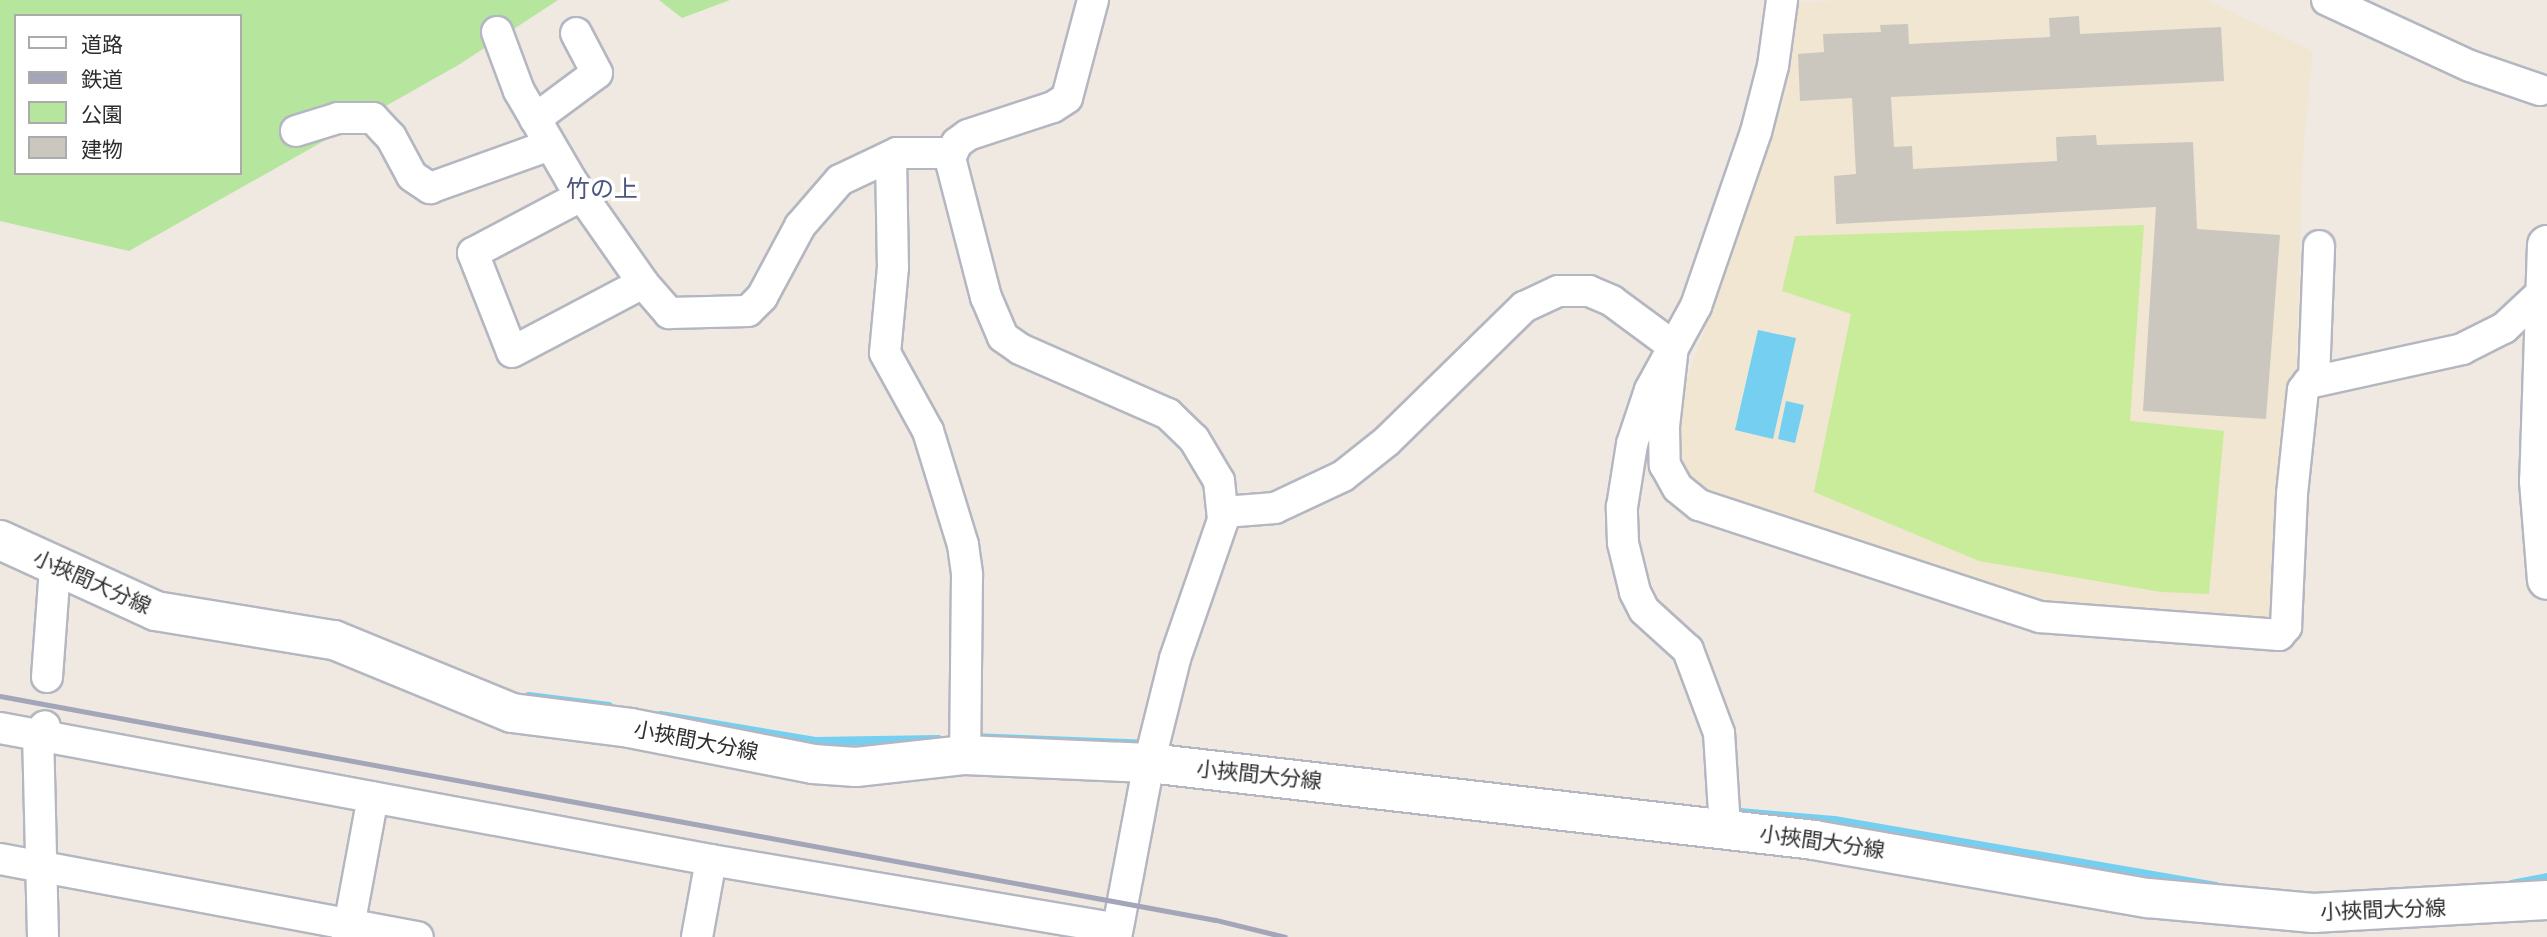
<!DOCTYPE html>
<html>
<head>
<meta charset="utf-8">
<style>
  body { margin:0 }
  #map { position:relative; width:2547px; height:937px; overflow:hidden; background:#efe9e1; font-family:Arial,"Noto Sans JP",sans-serif }
  div>[style] { position:absolute }
  .education>* { inset:0; background:#f0e6d1 }
  .green>* { inset:0; background:#b6e59e }
  .pitch>* { inset:0; background:#c9ec9a }
  .water>* { inset:0; background:#75cff0 }
  .stream>* { height:9px; margin:-4.5px; padding:0 4.5px; transform-origin:4.5px; border-radius:4.5px; background:#75cff0 }
  .building>* { inset:0; background:#cbc7bf }
  .roads { filter:drop-shadow(2px 0 #b4b7c1) drop-shadow(-2px 0 #b4b7c1) drop-shadow(0 2px #b4b7c1) drop-shadow(0 -2px #b4b7c1) }
  .minor>* { height:30px; margin:-15px; padding:0 15px; transform-origin:15px; border-radius:15px; background:#fff }
  .tertiary>* { height:38px; margin:-19px; padding:0 19px; transform-origin:19px; border-radius:19px; background:#fff }
  .secondary>* { height:38px; margin:-19px; padding:0 19px; transform-origin:19px; border-radius:19px; background:#fff }
  .rail>* { height:5px; margin:-2.5px; padding:0 2.5px; transform-origin:2.5px; border-radius:2.5px; background:#a3a6b8 }
  span { translate:-50% -50%; white-space:nowrap; text-align:center; line-height:1.15; -webkit-text-stroke:7px #fff; paint-order:stroke }
  .street-label { font-size:21px; color:#2e2e2e }
  .quarter-label { font-size:24px; color:#4d5680 }
  .legend { position:absolute; left:14px; top:14px; width:228px; height:161px; box-sizing:border-box; background:#fff; border:2px solid #ababab; margin:0; padding:9px 12px; list-style:none; font-size:21px; color:#2e2e2e }
  .legend li { display:flex; align-items:center; gap:14px; height:35px }
  .legend b { width:35px; border:2px solid #ababab }
</style>
</head>
<body>
<div id="map">
  <div class="education">
    <i style="clip-path:polygon(1838px 0,2206px 0,2313px 51px,2303px 152px,2296px 382px,2279px 625px,2074px 615px,1727px 510px,1674px 469px,1674px 417px,1782px 105px,1798px 3px)"></i>
  </div>
  <div class="green">
    <i style="clip-path:polygon(evenodd,0 0,558px 0,460px 64px,129px 251px,0 221px,0 0,16px 16px,240px 16px,240px 173px,16px 173px,16px 16px)"></i>
    <i style="clip-path:polygon(659px 0,730px 0,682px 18px)"></i>
  </div>
  <div class="pitch">
    <i style="clip-path:polygon(2144px 225px,2130px 421px,2224px 431px,2209px 594px,2161px 592px,1979px 561px,1814px 492px,1851px 314px,1782px 291px,1795px 236px)"></i>
  </div>
  <div class="water">
    <i style="clip-path:polygon(1758px 330px,1796px 338px,1773px 439px,1735px 430px)"></i>
    <i style="clip-path:polygon(1786px 401px,1804px 405px,1795px 443px,1778px 439px)"></i>
  </div>
  <div class="stream">
    <i style="left:528px;top:696px;width:81px;rotate:7.1deg"></i>
    <i style="left:660px;top:715px;width:157px;rotate:9.5deg"></i>
    <i style="left:815px;top:741px;width:123px;rotate:-0.9deg"></i>
    <i style="left:969px;top:737px;width:182px;rotate:2.2deg"></i>
    <i style="left:1728px;top:811px;width:106px;rotate:4.9deg"></i>
    <i style="left:1834px;top:820px;width:387px;rotate:9.8deg"></i>
    <i style="left:2511px;top:884px;width:37px;rotate:-11deg"></i>
  </div>
  <div class="building">
    <i style="clip-path:polygon(2079px 16px,2080px 34px,2221px 27px,2224px 81px,1891px 97px,1894px 147px,1912px 146px,1913px 169px,2057px 161px,2056px 137px,2096px 135px,2097px 145px,2193px 142px,2197px 229px,2280px 235px,2266px 419px,2143px 411px,2156px 207px,1836px 224px,1834px 176px,1856px 174px,1852px 98px,1800px 101px,1798px 54px,1824px 52px,1823px 34px,1881px 32px,1880px 25px,1908px 24px,1909px 44px,2050px 37px,2049px 18px)"></i>
  </div>
  <div class="roads">
    <div class="minor">
      <i style="left:1093px;top:0;width:101px;rotate:104.9deg"></i>
      <i style="left:1067px;top:98px;width:17px;rotate:147deg"></i>
      <i style="left:1053px;top:107px;width:89px;rotate:161.8deg"></i>
      <i style="left:968px;top:135px;width:14px;rotate:144deg"></i>
      <i style="left:957px;top:143px;width:17px;rotate:115deg"></i>
      <i style="left:950px;top:158px;width:144px;rotate:75.5deg"></i>
      <i style="left:986px;top:297px;width:43px;rotate:67deg"></i>
      <i style="left:1003px;top:337px;width:21px;rotate:35deg"></i>
      <i style="left:1020px;top:349px;width:162px;rotate:23.7deg"></i>
      <i style="left:1168px;top:414px;width:36px;rotate:44deg"></i>
      <i style="left:1194px;top:439px;width:49px;rotate:59.2deg"></i>
      <i style="left:1219px;top:481px;width:39px;rotate:84deg"></i>
      <i style="left:1223px;top:520px;width:147px;rotate:109.1deg"></i>
      <i style="left:1175px;top:659px;width:107px;rotate:104deg"></i>
      <i style="left:1149px;top:763px;width:177px;rotate:100.7deg"></i>
      <i style="left:2327px;top:0;width:157px;rotate:24.8deg"></i>
      <i style="left:2470px;top:66px;width:74px;rotate:18.9deg"></i>
      <i style="left:497px;top:32px;width:63px;rotate:69.6deg"></i>
      <i style="left:519px;top:91px;width:103px;rotate:59.7deg"></i>
      <i style="left:571px;top:180px;width:126px;rotate:55deg"></i>
      <i style="left:643px;top:283px;width:40px;rotate:49deg"></i>
      <i style="left:669px;top:313px;width:79px;rotate:-1.5deg"></i>
      <i style="left:748px;top:311px;width:20px;rotate:-45deg"></i>
      <i style="left:762px;top:297px;width:81px;rotate:-61.8deg"></i>
      <i style="left:800px;top:226px;width:61px;rotate:-49deg"></i>
      <i style="left:840px;top:180px;width:63px;rotate:-25.3deg"></i>
      <i style="left:897px;top:153px;width:55px"></i>
      <i style="left:535px;top:119px;width:77px;rotate:-36.6deg"></i>
      <i style="left:597px;top:73px;width:45px;rotate:-117.7deg"></i>
      <i style="left:296px;top:131px;width:44px;rotate:-17.2deg"></i>
      <i style="left:338px;top:118px;width:35px"></i>
      <i style="left:373px;top:118px;width:26px;rotate:47deg"></i>
      <i style="left:391px;top:137px;width:44px;rotate:61.7deg"></i>
      <i style="left:412px;top:176px;width:22px;rotate:34deg"></i>
      <i style="left:430px;top:188px;width:127px;rotate:-19.7deg"></i>
      <i style="left:891px;top:156px;width:111px;rotate:89deg"></i>
      <i style="left:893px;top:267px;width:86px;rotate:95.3deg"></i>
      <i style="left:885px;top:353px;width:89px;rotate:61.1deg"></i>
      <i style="left:928px;top:431px;width:119px;rotate:72.9deg"></i>
      <i style="left:963px;top:545px;width:30px;rotate:82deg"></i>
      <i style="left:967px;top:575px;width:180px;rotate:90.6deg"></i>
      <i style="left:581px;top:196px;width:122px;rotate:152.2deg"></i>
      <i style="left:473px;top:253px;width:106px;rotate:68.5deg"></i>
      <i style="left:512px;top:352px;width:148px;rotate:-27.8deg"></i>
      <i style="left:2314px;top:379px;width:133px;rotate:-87.8deg"></i>
      <i style="left:1224px;top:512px;width:51px;rotate:-4.5deg"></i>
      <i style="left:1275px;top:508px;width:75px;rotate:-25.2deg"></i>
      <i style="left:1343px;top:476px;width:56px;rotate:-38.5deg"></i>
      <i style="left:1387px;top:441px;width:192px;rotate:-44.4deg"></i>
      <i style="left:1524px;top:307px;width:38px;rotate:-25deg"></i>
      <i style="left:1559px;top:291px;width:30px"></i>
      <i style="left:1589px;top:291px;width:25px;rotate:23deg"></i>
      <i style="left:1612px;top:301px;width:76px;rotate:36.4deg"></i>
      <i style="left:1673px;top:346px;width:81px;rotate:96.4deg"></i>
      <i style="left:1664px;top:426px;width:39px;rotate:89deg"></i>
      <i style="left:1665px;top:465px;width:26px;rotate:61deg"></i>
      <i style="left:1678px;top:488px;width:27px;rotate:39deg"></i>
      <i style="left:1699px;top:505px;width:359px;rotate:18.2deg"></i>
      <i style="left:2040px;top:617px;width:240px;rotate:4.3deg"></i>
      <i style="left:2279px;top:635px;width:11px;rotate:-49deg"></i>
      <i style="left:2286px;top:627px;width:133px;rotate:-87.4deg"></i>
      <i style="left:2292px;top:494px;width:105px;rotate:-84deg"></i>
      <i style="left:2303px;top:390px;width:9px;rotate:-54deg"></i>
      <i style="left:2308px;top:383px;width:158px;rotate:-12.4deg"></i>
      <i style="left:2462px;top:349px;width:47px;rotate:-26.6deg"></i>
      <i style="left:2504px;top:328px;width:59px;rotate:-42.9deg"></i>
      <i style="left:47px;top:677px;width:110px;rotate:-85.8deg"></i>
      <i style="left:0;top:728px;width:723px;rotate:10.52deg"></i>
      <i style="left:711px;top:860px;width:412px;rotate:9.6deg"></i>
      <i style="left:1725px;top:828px;width:95px;rotate:-93.6deg"></i>
      <i style="left:1719px;top:733px;width:89px;rotate:-110.5deg"></i>
      <i style="left:1688px;top:650px;width:59px;rotate:-137.7deg"></i>
      <i style="left:1644px;top:610px;width:20px;rotate:-117deg"></i>
      <i style="left:1635px;top:592px;width:50px;rotate:-103.8deg"></i>
      <i style="left:1623px;top:543px;width:36px;rotate:-92deg"></i>
      <i style="left:1622px;top:507px;width:64px;rotate:-81deg"></i>
      <i style="left:1632px;top:444px;width:57px;rotate:-71.6deg"></i>
      <i style="left:1650px;top:390px;width:96px;rotate:-61.3deg"></i>
      <i style="left:1696px;top:306px;width:184px;rotate:-71deg"></i>
      <i style="left:1756px;top:132px;width:68px;rotate:-75.6deg"></i>
      <i style="left:1773px;top:66px;width:67px;rotate:-82.2deg"></i>
      <i style="left:0;top:859px;width:425px;rotate:10.6deg"></i>
      <i style="left:43px;top:937px;width:202px;rotate:-91.4deg"></i>
      <i style="left:38px;top:735px;width:11px;rotate:-52deg"></i>
      <i style="left:347px;top:937px;width:142px;rotate:-79.5deg"></i>
      <i style="left:697px;top:937px;width:78px;rotate:-79.7deg"></i>
    </div>
    <div class="tertiary">
      <i style="left:2547px;top:245px;width:236px;rotate:91.9deg"></i>
      <i style="left:2539px;top:481px;width:99px;rotate:85.4deg"></i>
    </div>
    <div class="secondary">
      <i style="left:0;top:540px;width:171px;rotate:24.5deg"></i>
      <i style="left:156px;top:611px;width:180px;rotate:9.3deg"></i>
      <i style="left:334px;top:640px;width:192px;rotate:22.3deg"></i>
      <i style="left:512px;top:713px;width:119px;rotate:7.2deg"></i>
      <i style="left:630px;top:728px;width:187px;rotate:11.1deg"></i>
      <i style="left:813px;top:764px;width:43px;rotate:4deg"></i>
      <i style="left:856px;top:767px;width:110px;rotate:-6.3deg"></i>
      <i style="left:965px;top:755px;width:184px;rotate:2.5deg"></i>
      <i style="left:1149px;top:763px;width:669px;rotate:6.6deg"></i>
      <i style="left:1814px;top:840px;width:339px;rotate:9.9deg"></i>
      <i style="left:2148px;top:898px;width:166px;rotate:5.2deg"></i>
      <i style="left:2313px;top:913px;width:234px;rotate:-3.2deg"></i>
    </div>
  </div>
  <div class="rail">
    <i style="left:0;top:696px;width:1236px;rotate:10.44deg"></i>
    <i style="left:1216px;top:920px;width:71px;rotate:13.8deg"></i>
  </div>
  <div class="street-label">
    <span style="left:92px;top:582px;rotate:24deg">小挾間大分線</span>
    <span style="left:696px;top:741px;rotate:11deg">小挾間大分線</span>
    <span style="left:1259px;top:775px;rotate:6deg">小挾間大分線</span>
    <span style="left:1822px;top:842px;rotate:8deg">小挾間大分線</span>
    <span style="left:2383px;top:910px;rotate:-2deg">小挾間大分線</span>
  </div>
  <div class="quarter-label">
    <span style="left:602px;top:189px">竹の上</span>
  </div>
  <ul class="legend">
  <li><b style="height:9px;background:#fff"></b>道路</li>
  <li><b style="height:9px;background:#a3a6b8"></b>鉄道</li>
  <li><b style="height:19px;background:#b6e59e"></b>公園</li>
  <li><b style="height:19px;background:#cbc7bf"></b>建物</li>
  </ul>
</div>
</body>
</html>
